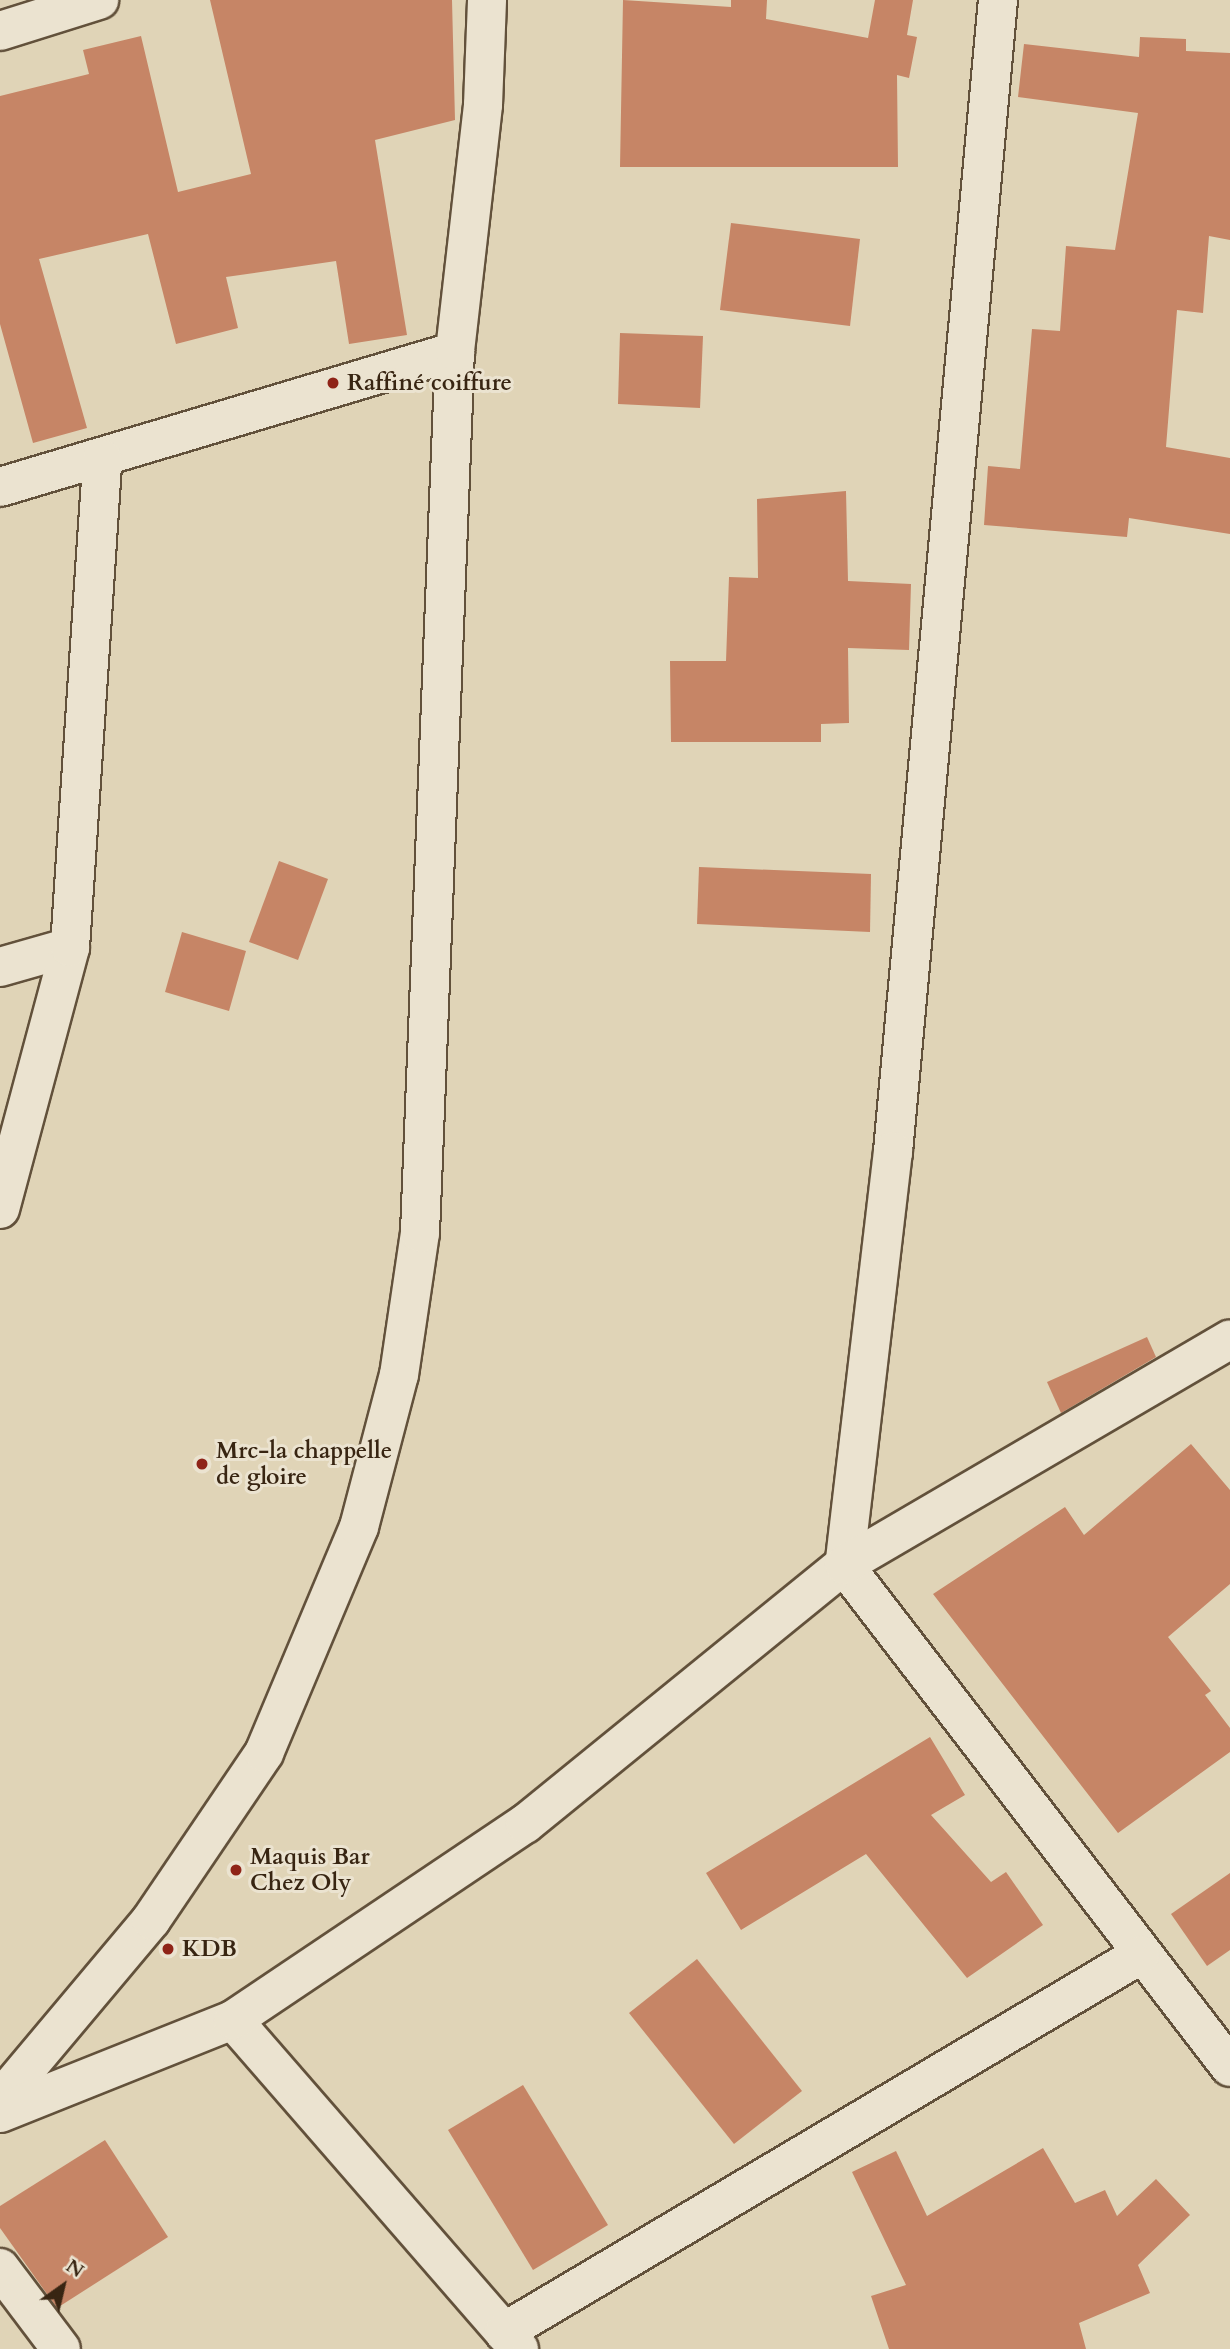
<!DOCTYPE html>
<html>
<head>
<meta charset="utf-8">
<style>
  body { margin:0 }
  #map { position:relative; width:1230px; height:2349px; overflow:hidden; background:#e0d4b7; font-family:Cardo,serif }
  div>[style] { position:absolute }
  .building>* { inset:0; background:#c68566 }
  .roads { filter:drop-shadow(2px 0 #62513b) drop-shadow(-2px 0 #62513b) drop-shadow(0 2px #62513b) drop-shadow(0 -2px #62513b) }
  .minor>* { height:38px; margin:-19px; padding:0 19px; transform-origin:19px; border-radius:19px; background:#ebe3d0 }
  .dots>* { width:19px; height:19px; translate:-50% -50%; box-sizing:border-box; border:4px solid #ebe3d0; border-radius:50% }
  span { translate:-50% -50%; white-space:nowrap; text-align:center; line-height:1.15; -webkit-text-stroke:6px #ebe3d0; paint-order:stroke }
  .poi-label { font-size:23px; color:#382512; font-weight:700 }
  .left { translate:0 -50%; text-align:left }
  .north { position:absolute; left:28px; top:2251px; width:70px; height:70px; -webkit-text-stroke:5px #ebe3d0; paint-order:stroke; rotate:34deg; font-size:19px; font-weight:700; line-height:28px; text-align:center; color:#382512 }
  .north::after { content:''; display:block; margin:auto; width:24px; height:32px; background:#382512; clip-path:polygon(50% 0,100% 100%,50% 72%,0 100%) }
</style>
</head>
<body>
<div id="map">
  <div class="building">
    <i style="clip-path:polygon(210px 0,452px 0,455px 120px,375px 140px,407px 335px,349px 344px,336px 261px,226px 277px,238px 328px,176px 344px,148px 234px,39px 259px,87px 428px,33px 443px,0 324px,0 96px,89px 74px,83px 50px,141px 36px,178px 192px,251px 174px)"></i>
    <i style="clip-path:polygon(623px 0,731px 7px,731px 0,767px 0,766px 19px,868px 38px,875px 0,913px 0,907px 35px,917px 37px,909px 78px,897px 75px,898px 167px,620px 167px)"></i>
    <i style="clip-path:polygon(1140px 37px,1186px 39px,1186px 51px,1230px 53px,1230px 240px,1209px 236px,1203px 313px,1177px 310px,1166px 447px,1230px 458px,1230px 534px,1129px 518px,1127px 537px,984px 525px,988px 466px,1020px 469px,1032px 329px,1060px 331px,1066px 246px,1115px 250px,1138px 113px,1018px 97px,1024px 44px,1139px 57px)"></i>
    <i style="clip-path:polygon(731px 223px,860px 239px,850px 326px,720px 310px)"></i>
    <i style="clip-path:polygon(620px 333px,703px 336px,700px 408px,618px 404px)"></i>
    <i style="clip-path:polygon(846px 491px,848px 581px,911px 584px,909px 650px,848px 648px,849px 723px,821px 724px,821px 742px,671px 742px,670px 661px,726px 661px,729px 577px,758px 578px,757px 499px)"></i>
    <i style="clip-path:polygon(279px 861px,328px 879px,298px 960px,249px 942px)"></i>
    <i style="clip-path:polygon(699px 867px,871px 874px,870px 932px,697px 924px)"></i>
    <i style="clip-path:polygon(182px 932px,246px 951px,229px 1011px,165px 992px)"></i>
    <i style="clip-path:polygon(1147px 1337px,1156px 1357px,1061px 1413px,1047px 1382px)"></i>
    <i style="clip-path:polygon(1191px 1444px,1230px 1490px,1230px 1584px,1168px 1637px,1211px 1691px,1205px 1695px,1230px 1728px,1230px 1752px,1118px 1833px,933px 1594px,1065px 1507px,1084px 1535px)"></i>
    <i style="clip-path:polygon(930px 1737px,965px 1795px,931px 1815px,991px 1882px,1006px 1872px,1043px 1925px,967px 1978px,866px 1854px,741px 1930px,706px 1873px)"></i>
    <i style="clip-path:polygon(1230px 1873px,1230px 1950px,1207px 1966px,1171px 1914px)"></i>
    <i style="clip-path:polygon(697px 1959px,802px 2091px,734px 2144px,629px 2013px)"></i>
    <i style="clip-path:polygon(523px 2085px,608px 2225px,533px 2270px,448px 2130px)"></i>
    <i style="clip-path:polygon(105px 2140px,168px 2237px,57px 2308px,0 2228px,0 2206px)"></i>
    <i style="clip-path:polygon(1043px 2148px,1075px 2203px,1105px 2190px,1117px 2216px,1156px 2179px,1190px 2215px,1138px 2265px,1150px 2293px,1079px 2323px,1086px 2349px,889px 2349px,871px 2296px,906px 2285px,852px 2172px,896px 2151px,927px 2216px)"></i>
  </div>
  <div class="roads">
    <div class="minor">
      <i style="left:998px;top:0;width:1156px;rotate:95.21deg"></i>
      <i style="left:893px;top:1151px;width:417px;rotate:96.7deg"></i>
      <i style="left:844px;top:1565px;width:633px;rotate:52.44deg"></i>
      <i style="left:0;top:31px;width:104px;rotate:-17.4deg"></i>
      <i style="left:0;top:487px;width:475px;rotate:-16.6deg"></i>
      <i style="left:0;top:967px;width:73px;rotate:-15.9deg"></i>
      <i style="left:0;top:1209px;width:271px;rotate:-75deg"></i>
      <i style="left:70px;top:947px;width:489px;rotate:-86.2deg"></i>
      <i style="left:233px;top:2020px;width:436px;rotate:49deg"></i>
      <i style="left:0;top:2100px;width:235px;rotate:-50deg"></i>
      <i style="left:151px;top:1920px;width:202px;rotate:-55.9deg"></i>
      <i style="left:264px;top:1753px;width:245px;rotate:-67.2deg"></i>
      <i style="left:359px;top:1527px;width:157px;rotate:-75.3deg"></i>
      <i style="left:399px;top:1375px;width:144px;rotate:-81.6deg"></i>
      <i style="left:420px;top:1233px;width:883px;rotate:-87.73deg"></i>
      <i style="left:455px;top:351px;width:248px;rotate:-83.5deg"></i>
      <i style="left:483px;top:105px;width:105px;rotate:-87.8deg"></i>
      <i style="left:0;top:2113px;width:251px;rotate:-21.8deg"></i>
      <i style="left:233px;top:2020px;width:352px;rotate:-33.9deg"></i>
      <i style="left:525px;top:1824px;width:411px;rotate:-39.1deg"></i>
      <i style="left:844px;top:1565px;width:447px;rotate:-30.3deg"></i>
      <i style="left:0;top:2268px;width:101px;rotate:53deg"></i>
      <i style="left:504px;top:2332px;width:739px;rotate:-30.66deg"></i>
    </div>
  </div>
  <div class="dots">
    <i style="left:333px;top:383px;background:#8f2418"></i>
    <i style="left:202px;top:1464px;background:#8f2418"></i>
    <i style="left:236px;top:1870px;background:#8f2418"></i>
    <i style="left:168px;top:1949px;background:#8f2418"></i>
  </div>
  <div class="poi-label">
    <span class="left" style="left:347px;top:383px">Raffiné coiffure</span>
    <span class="left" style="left:216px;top:1464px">Mrc-la chappelle<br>de gloire</span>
    <span class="left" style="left:250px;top:1870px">Maquis Bar<br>Chez Oly</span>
    <span class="left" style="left:182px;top:1949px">KDB</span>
  </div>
  <div class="north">N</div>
</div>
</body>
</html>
